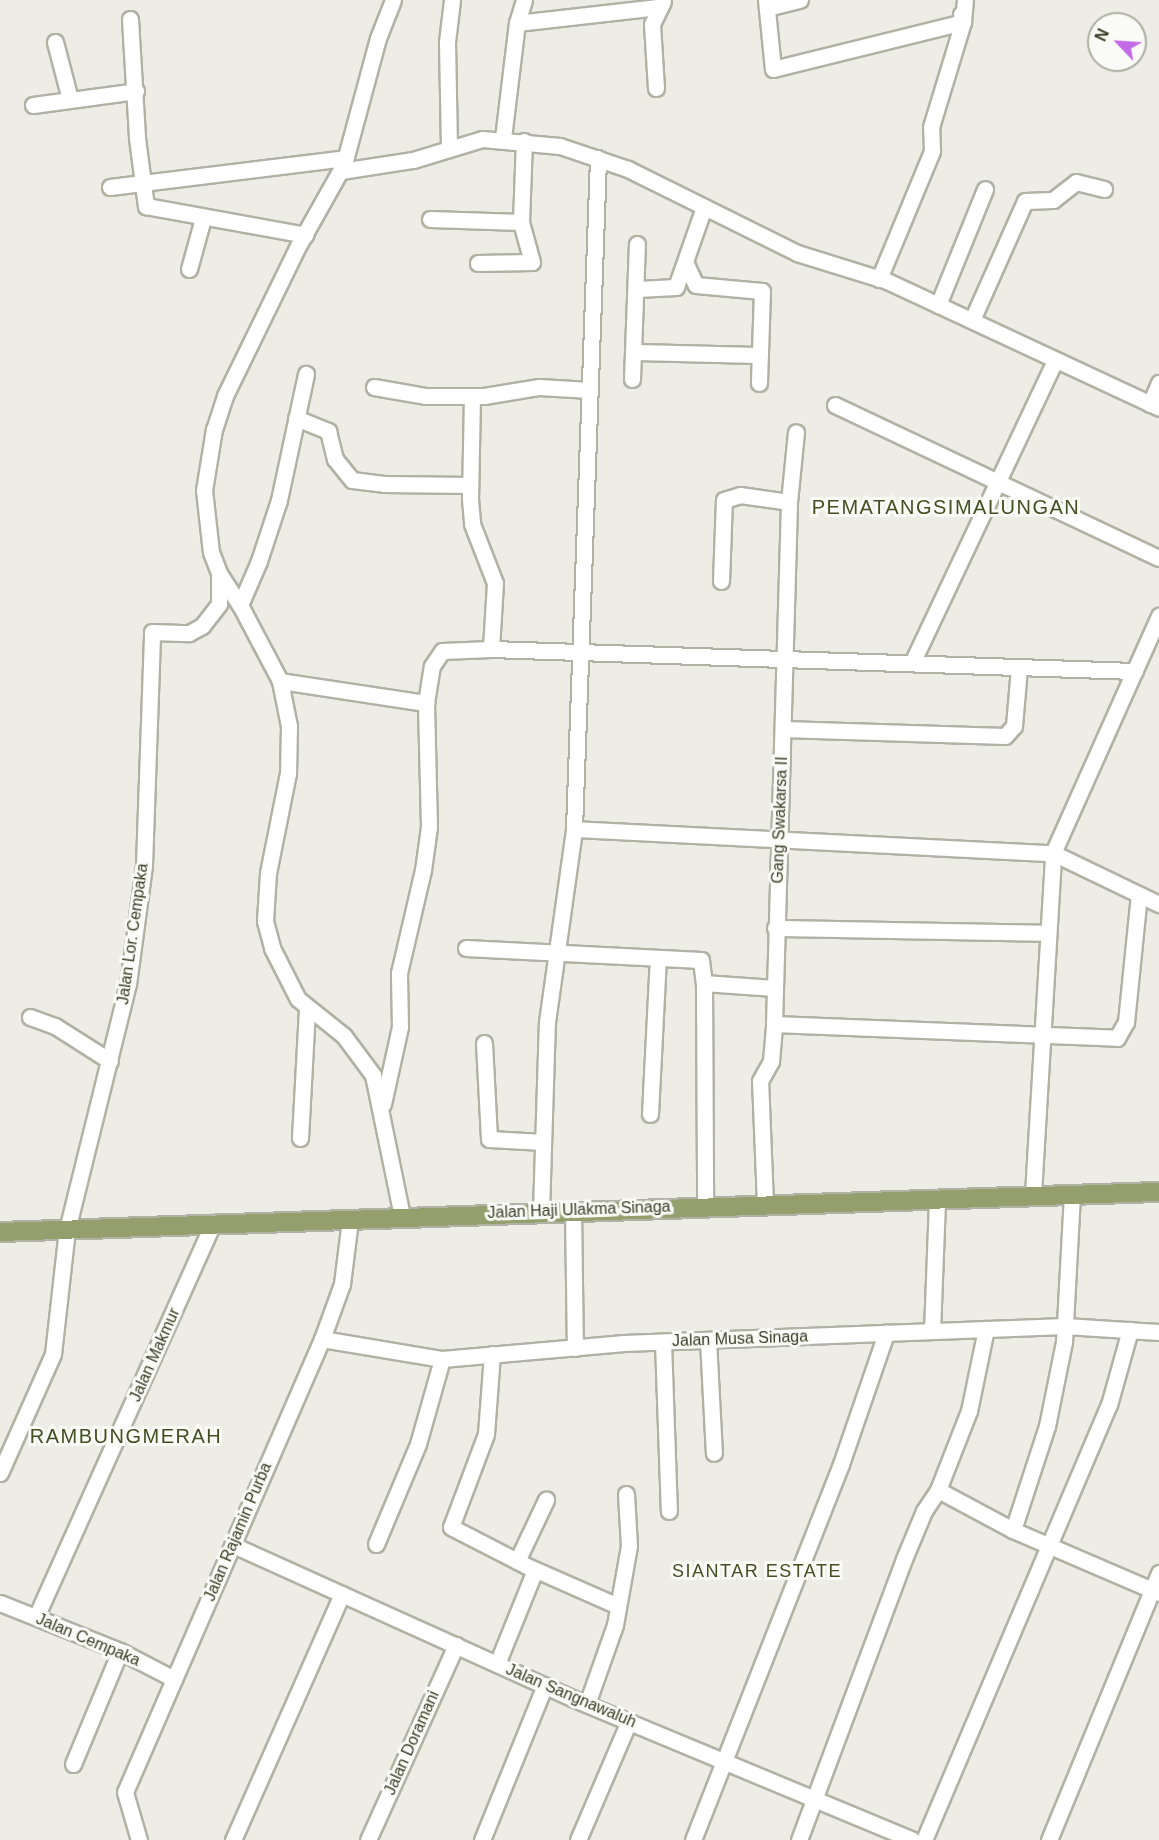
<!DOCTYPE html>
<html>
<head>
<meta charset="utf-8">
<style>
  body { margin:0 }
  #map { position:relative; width:1159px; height:1840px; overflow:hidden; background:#edede5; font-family:Helvetica,sans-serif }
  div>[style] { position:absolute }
  .roads { filter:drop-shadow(2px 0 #b0b2a4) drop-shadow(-2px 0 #b0b2a4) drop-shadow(0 2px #b0b2a4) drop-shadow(0 -2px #b0b2a4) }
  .minor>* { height:15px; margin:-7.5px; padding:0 7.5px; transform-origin:7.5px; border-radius:7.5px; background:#fff }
  .major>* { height:18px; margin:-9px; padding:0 9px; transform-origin:9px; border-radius:9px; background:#959f6e }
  span { translate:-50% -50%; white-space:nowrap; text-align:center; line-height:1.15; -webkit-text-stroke:6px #fafaf6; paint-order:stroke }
  .street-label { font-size:16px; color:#393e26 }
  .neighbourhood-label { font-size:18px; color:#454f23; letter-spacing:1.5px }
  .quarter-label { font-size:20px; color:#454f23; letter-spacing:1.5px }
  .north { position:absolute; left:1087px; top:12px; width:60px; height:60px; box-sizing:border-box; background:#fafaf6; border:2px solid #adafa3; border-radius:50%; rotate:295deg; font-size:16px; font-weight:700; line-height:24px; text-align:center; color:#393e26 }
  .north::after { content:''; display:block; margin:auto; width:21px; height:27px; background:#c36ae7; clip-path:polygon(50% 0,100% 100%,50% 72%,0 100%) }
</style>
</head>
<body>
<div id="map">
  <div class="roads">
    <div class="minor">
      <i style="left:393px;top:0;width:41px;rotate:111.5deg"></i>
      <i style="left:378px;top:38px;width:131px;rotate:105.1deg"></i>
      <i style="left:344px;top:164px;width:94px;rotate:119.3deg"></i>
      <i style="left:298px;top:246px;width:167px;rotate:116deg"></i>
      <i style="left:225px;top:396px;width:35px;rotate:108deg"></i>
      <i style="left:214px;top:429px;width:62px;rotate:99.3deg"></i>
      <i style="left:204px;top:490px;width:62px;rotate:83.6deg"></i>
      <i style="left:211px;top:552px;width:22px;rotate:69deg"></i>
      <i style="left:219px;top:573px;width:38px;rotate:57deg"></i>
      <i style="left:240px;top:605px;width:86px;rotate:62.2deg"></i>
      <i style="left:280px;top:681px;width:46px;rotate:78.7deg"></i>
      <i style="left:289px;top:726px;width:47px;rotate:91.2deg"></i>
      <i style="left:288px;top:773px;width:102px;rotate:101.3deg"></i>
      <i style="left:268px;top:873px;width:48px;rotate:93.6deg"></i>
      <i style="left:265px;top:921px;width:28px;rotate:75deg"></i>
      <i style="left:272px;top:948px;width:57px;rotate:63deg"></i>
      <i style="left:298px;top:999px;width:59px;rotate:38.8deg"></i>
      <i style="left:344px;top:1036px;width:49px;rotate:53.4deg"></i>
      <i style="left:373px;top:1075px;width:144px;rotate:78.4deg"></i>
      <i style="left:766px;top:0;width:69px;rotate:84.2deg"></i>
      <i style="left:773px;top:69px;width:196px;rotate:-13.9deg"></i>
      <i style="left:963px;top:22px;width:8px;rotate:-104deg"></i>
      <i style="left:767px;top:8px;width:34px;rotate:-14deg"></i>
      <i style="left:130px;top:19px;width:119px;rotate:86.6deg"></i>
      <i style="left:137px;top:138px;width:69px;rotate:82.5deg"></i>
      <i style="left:146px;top:206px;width:162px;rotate:10.3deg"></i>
      <i style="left:517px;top:23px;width:142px;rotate:-6.5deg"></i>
      <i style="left:55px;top:42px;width:59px;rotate:75.3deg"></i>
      <i style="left:656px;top:88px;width:64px;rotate:-93.6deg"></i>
      <i style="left:652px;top:24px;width:25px;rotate:-64deg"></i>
      <i style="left:33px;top:105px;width:104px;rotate:-7.7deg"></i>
      <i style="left:503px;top:138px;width:116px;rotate:-83.1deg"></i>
      <i style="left:517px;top:23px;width:24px;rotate:-73deg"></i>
      <i style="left:449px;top:147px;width:105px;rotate:-91.1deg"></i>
      <i style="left:447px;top:42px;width:42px;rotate:-83.2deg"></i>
      <i style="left:341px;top:171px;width:73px;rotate:-8.7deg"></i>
      <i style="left:413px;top:160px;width:72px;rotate:-16.9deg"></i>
      <i style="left:482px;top:139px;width:78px;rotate:5.1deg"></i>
      <i style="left:560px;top:146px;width:72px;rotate:18.7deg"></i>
      <i style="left:628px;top:169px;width:189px;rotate:26.4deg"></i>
      <i style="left:797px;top:253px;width:94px;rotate:17.3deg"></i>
      <i style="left:887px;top:281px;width:300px;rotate:25deg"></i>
      <i style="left:110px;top:187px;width:237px;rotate:-7deg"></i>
      <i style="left:430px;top:219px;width:91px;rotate:1.9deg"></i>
      <i style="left:478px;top:263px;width:54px;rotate:-1.1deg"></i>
      <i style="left:532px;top:262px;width:41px;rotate:-105.4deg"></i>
      <i style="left:521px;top:222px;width:81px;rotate:-87.9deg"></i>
      <i style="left:686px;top:264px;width:23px;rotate:65deg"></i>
      <i style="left:696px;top:285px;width:66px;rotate:5.2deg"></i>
      <i style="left:762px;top:291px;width:92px;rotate:91.9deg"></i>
      <i style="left:189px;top:269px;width:53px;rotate:-74.6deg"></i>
      <i style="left:879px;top:279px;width:139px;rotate:-67.5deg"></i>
      <i style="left:932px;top:151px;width:24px;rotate:-92deg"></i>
      <i style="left:931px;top:127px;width:110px;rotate:-73.1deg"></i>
      <i style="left:963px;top:22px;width:22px;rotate:-85deg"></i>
      <i style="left:637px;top:289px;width:39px;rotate:-3deg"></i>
      <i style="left:676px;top:287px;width:85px;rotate:-70.7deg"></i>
      <i style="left:938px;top:305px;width:125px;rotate:-67.9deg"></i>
      <i style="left:972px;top:320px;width:130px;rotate:-66deg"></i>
      <i style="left:1025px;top:201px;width:28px;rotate:-2deg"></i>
      <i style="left:1053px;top:200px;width:29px;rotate:-38deg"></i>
      <i style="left:1076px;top:182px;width:29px;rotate:14deg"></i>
      <i style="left:634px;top:352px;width:126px;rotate:1.4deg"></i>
      <i style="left:632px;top:379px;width:135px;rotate:-87.9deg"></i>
      <i style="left:374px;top:387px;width:53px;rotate:9.8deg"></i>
      <i style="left:426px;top:396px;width:58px"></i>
      <i style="left:484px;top:396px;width:56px;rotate:-9.3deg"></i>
      <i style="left:539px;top:387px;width:51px;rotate:3.4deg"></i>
      <i style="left:472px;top:396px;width:103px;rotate:91.1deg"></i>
      <i style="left:470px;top:499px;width:25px;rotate:85deg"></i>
      <i style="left:472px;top:524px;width:63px;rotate:68.7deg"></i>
      <i style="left:495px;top:583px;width:66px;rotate:93.5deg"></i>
      <i style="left:1150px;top:404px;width:23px;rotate:-67deg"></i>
      <i style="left:835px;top:405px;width:358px;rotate:25.3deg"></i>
      <i style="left:296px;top:418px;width:35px;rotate:22deg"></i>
      <i style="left:328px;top:431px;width:29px;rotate:76deg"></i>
      <i style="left:335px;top:459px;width:27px;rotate:51deg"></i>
      <i style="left:352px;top:480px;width:32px;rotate:7deg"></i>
      <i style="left:384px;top:484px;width:86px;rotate:0.7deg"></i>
      <i style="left:721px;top:581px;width:81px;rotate:-87.9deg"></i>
      <i style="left:724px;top:500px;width:17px;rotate:-17deg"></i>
      <i style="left:740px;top:495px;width:49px;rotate:8.1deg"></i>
      <i style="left:240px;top:605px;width:48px;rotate:-66.6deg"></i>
      <i style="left:259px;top:561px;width:64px;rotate:-71.8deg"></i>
      <i style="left:279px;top:500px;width:129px;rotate:-77.9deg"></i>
      <i style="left:912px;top:663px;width:335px;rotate:-64.7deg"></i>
      <i style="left:280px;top:681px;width:148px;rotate:8.6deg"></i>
      <i style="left:783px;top:729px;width:222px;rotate:1.8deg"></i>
      <i style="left:1005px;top:736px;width:13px;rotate:-48deg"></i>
      <i style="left:1014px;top:726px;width:58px;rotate:-85.1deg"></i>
      <i style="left:574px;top:829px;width:480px;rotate:2.9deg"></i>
      <i style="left:1053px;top:853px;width:118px;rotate:25.7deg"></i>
      <i style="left:775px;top:928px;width:273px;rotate:1deg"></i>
      <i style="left:466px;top:948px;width:235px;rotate:2.9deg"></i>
      <i style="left:701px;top:960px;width:23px;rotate:83deg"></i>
      <i style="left:704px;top:983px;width:223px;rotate:89.7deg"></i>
      <i style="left:704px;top:983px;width:70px;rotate:4.1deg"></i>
      <i style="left:30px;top:1017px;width:27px;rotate:20deg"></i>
      <i style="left:55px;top:1026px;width:65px;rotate:32.5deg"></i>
      <i style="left:774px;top:1024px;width:343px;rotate:2.3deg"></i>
      <i style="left:1117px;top:1038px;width:18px;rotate:-61deg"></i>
      <i style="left:1126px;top:1022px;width:128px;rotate:-84.2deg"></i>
      <i style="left:484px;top:1043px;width:96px;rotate:87deg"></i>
      <i style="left:489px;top:1139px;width:54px;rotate:3.2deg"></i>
      <i style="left:383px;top:1104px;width:79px;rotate:-77.6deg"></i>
      <i style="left:400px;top:1027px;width:54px;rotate:-91.1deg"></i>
      <i style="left:399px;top:973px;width:106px;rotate:-76.9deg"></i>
      <i style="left:423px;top:870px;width:43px;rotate:-82.1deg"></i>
      <i style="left:429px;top:827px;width:124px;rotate:-91.4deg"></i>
      <i style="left:426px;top:703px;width:37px;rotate:-81deg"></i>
      <i style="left:432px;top:666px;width:18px;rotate:-56deg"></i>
      <i style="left:442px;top:651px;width:49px;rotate:-2.3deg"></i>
      <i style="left:491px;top:649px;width:644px;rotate:1.96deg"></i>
      <i style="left:650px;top:1114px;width:156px;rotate:-87.1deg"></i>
      <i style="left:300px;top:1138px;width:129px;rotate:-86.9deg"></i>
      <i style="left:1033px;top:1194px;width:342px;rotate:-86.6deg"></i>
      <i style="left:1053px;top:853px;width:260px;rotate:-65.9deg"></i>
      <i style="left:765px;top:1204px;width:123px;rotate:-92.3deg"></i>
      <i style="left:760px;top:1081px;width:23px;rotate:-61deg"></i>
      <i style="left:771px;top:1061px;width:37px;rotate:-85deg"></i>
      <i style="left:774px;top:1024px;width:522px;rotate:-88.35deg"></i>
      <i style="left:789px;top:502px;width:70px;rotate:-84.3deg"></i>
      <i style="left:573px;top:1210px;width:138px;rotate:89.2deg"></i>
      <i style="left:541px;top:1211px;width:189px;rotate:-88.2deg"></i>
      <i style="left:547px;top:1022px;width:195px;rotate:-82deg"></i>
      <i style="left:574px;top:829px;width:671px;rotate:-87.95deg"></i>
      <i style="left:932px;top:1331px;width:133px;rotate:-87.8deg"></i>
      <i style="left:322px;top:1339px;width:122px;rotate:9.5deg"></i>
      <i style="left:442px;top:1359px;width:183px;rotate:-5deg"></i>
      <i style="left:624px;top:1343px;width:441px;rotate:-2.2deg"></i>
      <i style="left:1065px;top:1326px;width:94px;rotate:3.7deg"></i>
      <i style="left:708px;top:1340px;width:113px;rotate:87deg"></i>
      <i style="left:663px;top:1342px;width:169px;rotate:88deg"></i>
      <i style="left:492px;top:1354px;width:80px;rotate:94.3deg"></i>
      <i style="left:486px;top:1434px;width:99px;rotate:110.6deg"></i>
      <i style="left:451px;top:1527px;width:85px;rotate:27.2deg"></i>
      <i style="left:527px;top:1566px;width:99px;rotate:23.7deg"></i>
      <i style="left:0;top:1473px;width:130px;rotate:-66deg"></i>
      <i style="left:53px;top:1354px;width:125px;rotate:-83.6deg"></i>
      <i style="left:67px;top:1230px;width:253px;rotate:-76.1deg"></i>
      <i style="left:128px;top:984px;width:120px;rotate:-82.3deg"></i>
      <i style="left:144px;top:865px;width:233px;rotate:-88deg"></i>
      <i style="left:152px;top:632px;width:37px;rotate:2deg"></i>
      <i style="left:189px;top:633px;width:15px;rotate:-28deg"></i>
      <i style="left:202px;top:626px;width:28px;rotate:-52deg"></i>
      <i style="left:219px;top:604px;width:27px;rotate:-90deg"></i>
      <i style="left:938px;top:1490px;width:85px;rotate:28.1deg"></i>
      <i style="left:1013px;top:1530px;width:159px;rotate:23.3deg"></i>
      <i style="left:1013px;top:1530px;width:109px;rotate:-71.9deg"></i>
      <i style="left:1047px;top:1426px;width:86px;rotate:-78.6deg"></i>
      <i style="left:1064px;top:1342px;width:149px;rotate:-86.9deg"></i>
      <i style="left:376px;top:1544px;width:108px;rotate:-67.2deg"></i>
      <i style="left:418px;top:1444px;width:88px;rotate:-74.2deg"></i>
      <i style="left:233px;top:1545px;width:374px;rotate:24.3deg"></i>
      <i style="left:574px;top:1699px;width:366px;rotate:22.6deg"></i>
      <i style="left:517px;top:1561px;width:68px;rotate:-64.6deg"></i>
      <i style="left:0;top:1603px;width:129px;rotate:21.8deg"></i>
      <i style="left:120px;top:1651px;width:61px;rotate:27.4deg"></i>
      <i style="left:36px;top:1617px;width:432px;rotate:-65.8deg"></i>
      <i style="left:497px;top:1664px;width:101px;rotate:-68deg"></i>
      <i style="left:587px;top:1704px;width:84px;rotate:-70.5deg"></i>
      <i style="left:615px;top:1625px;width:80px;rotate:-80deg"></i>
      <i style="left:629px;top:1546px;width:52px;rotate:-93.3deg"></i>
      <i style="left:73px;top:1764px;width:122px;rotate:-67.4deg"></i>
      <i style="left:139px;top:1840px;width:50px;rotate:-106.3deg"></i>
      <i style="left:125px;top:1792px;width:494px;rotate:-66.5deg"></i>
      <i style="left:322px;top:1339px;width:59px;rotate:-70deg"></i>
      <i style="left:342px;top:1284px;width:64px;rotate:-82.9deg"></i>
      <i style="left:233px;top:1840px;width:269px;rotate:-66.1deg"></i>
      <i style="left:368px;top:1840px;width:214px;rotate:-65.7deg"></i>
      <i style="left:482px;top:1840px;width:167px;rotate:-67.9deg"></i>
      <i style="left:578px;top:1840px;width:129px;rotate:-66.8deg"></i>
      <i style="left:693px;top:1840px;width:404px;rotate:-68.5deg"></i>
      <i style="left:841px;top:1464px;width:139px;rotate:-71deg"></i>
      <i style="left:799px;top:1840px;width:300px;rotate:-69.5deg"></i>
      <i style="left:904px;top:1559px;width:52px;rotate:-67.4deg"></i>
      <i style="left:924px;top:1511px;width:25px;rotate:-56deg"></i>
      <i style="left:938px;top:1490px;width:85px;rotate:-68.6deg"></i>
      <i style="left:969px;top:1411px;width:84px;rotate:-78.3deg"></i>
      <i style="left:924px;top:1840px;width:473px;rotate:-67deg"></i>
      <i style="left:1109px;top:1405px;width:78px;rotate:-74.4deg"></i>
      <i style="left:1049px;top:1840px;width:289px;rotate:-67.6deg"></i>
    </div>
    <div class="major">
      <i style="left:0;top:1232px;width:1160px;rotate:-1.98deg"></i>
    </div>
  </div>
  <div class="street-label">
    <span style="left:780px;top:820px;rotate:-88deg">Gang Swakarsa II</span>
    <span style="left:133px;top:934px;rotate:-82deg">Jalan Lor. Cempaka</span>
    <span style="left:579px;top:1210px;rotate:-2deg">Jalan Haji Ulakma Sinaga</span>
    <span style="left:740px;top:1339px;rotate:-2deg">Jalan Musa Sinaga</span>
    <span style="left:155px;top:1355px;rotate:-66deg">Jalan Makmur</span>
    <span style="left:238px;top:1532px;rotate:-67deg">Jalan Rajamin Purba</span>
    <span style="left:88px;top:1640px;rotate:23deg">Jalan Cempaka</span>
    <span style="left:571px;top:1696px;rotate:23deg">Jalan Sangnawaluh</span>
    <span style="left:412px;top:1743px;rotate:-66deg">Jalan Doramani</span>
  </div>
  <div class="neighbourhood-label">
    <span style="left:757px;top:1571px">SIANTAR ESTATE</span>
  </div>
  <div class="quarter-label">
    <span style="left:946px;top:507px">PEMATANGSIMALUNGAN</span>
    <span style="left:126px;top:1436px">RAMBUNGMERAH</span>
  </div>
  <div class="north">N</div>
</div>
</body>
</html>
